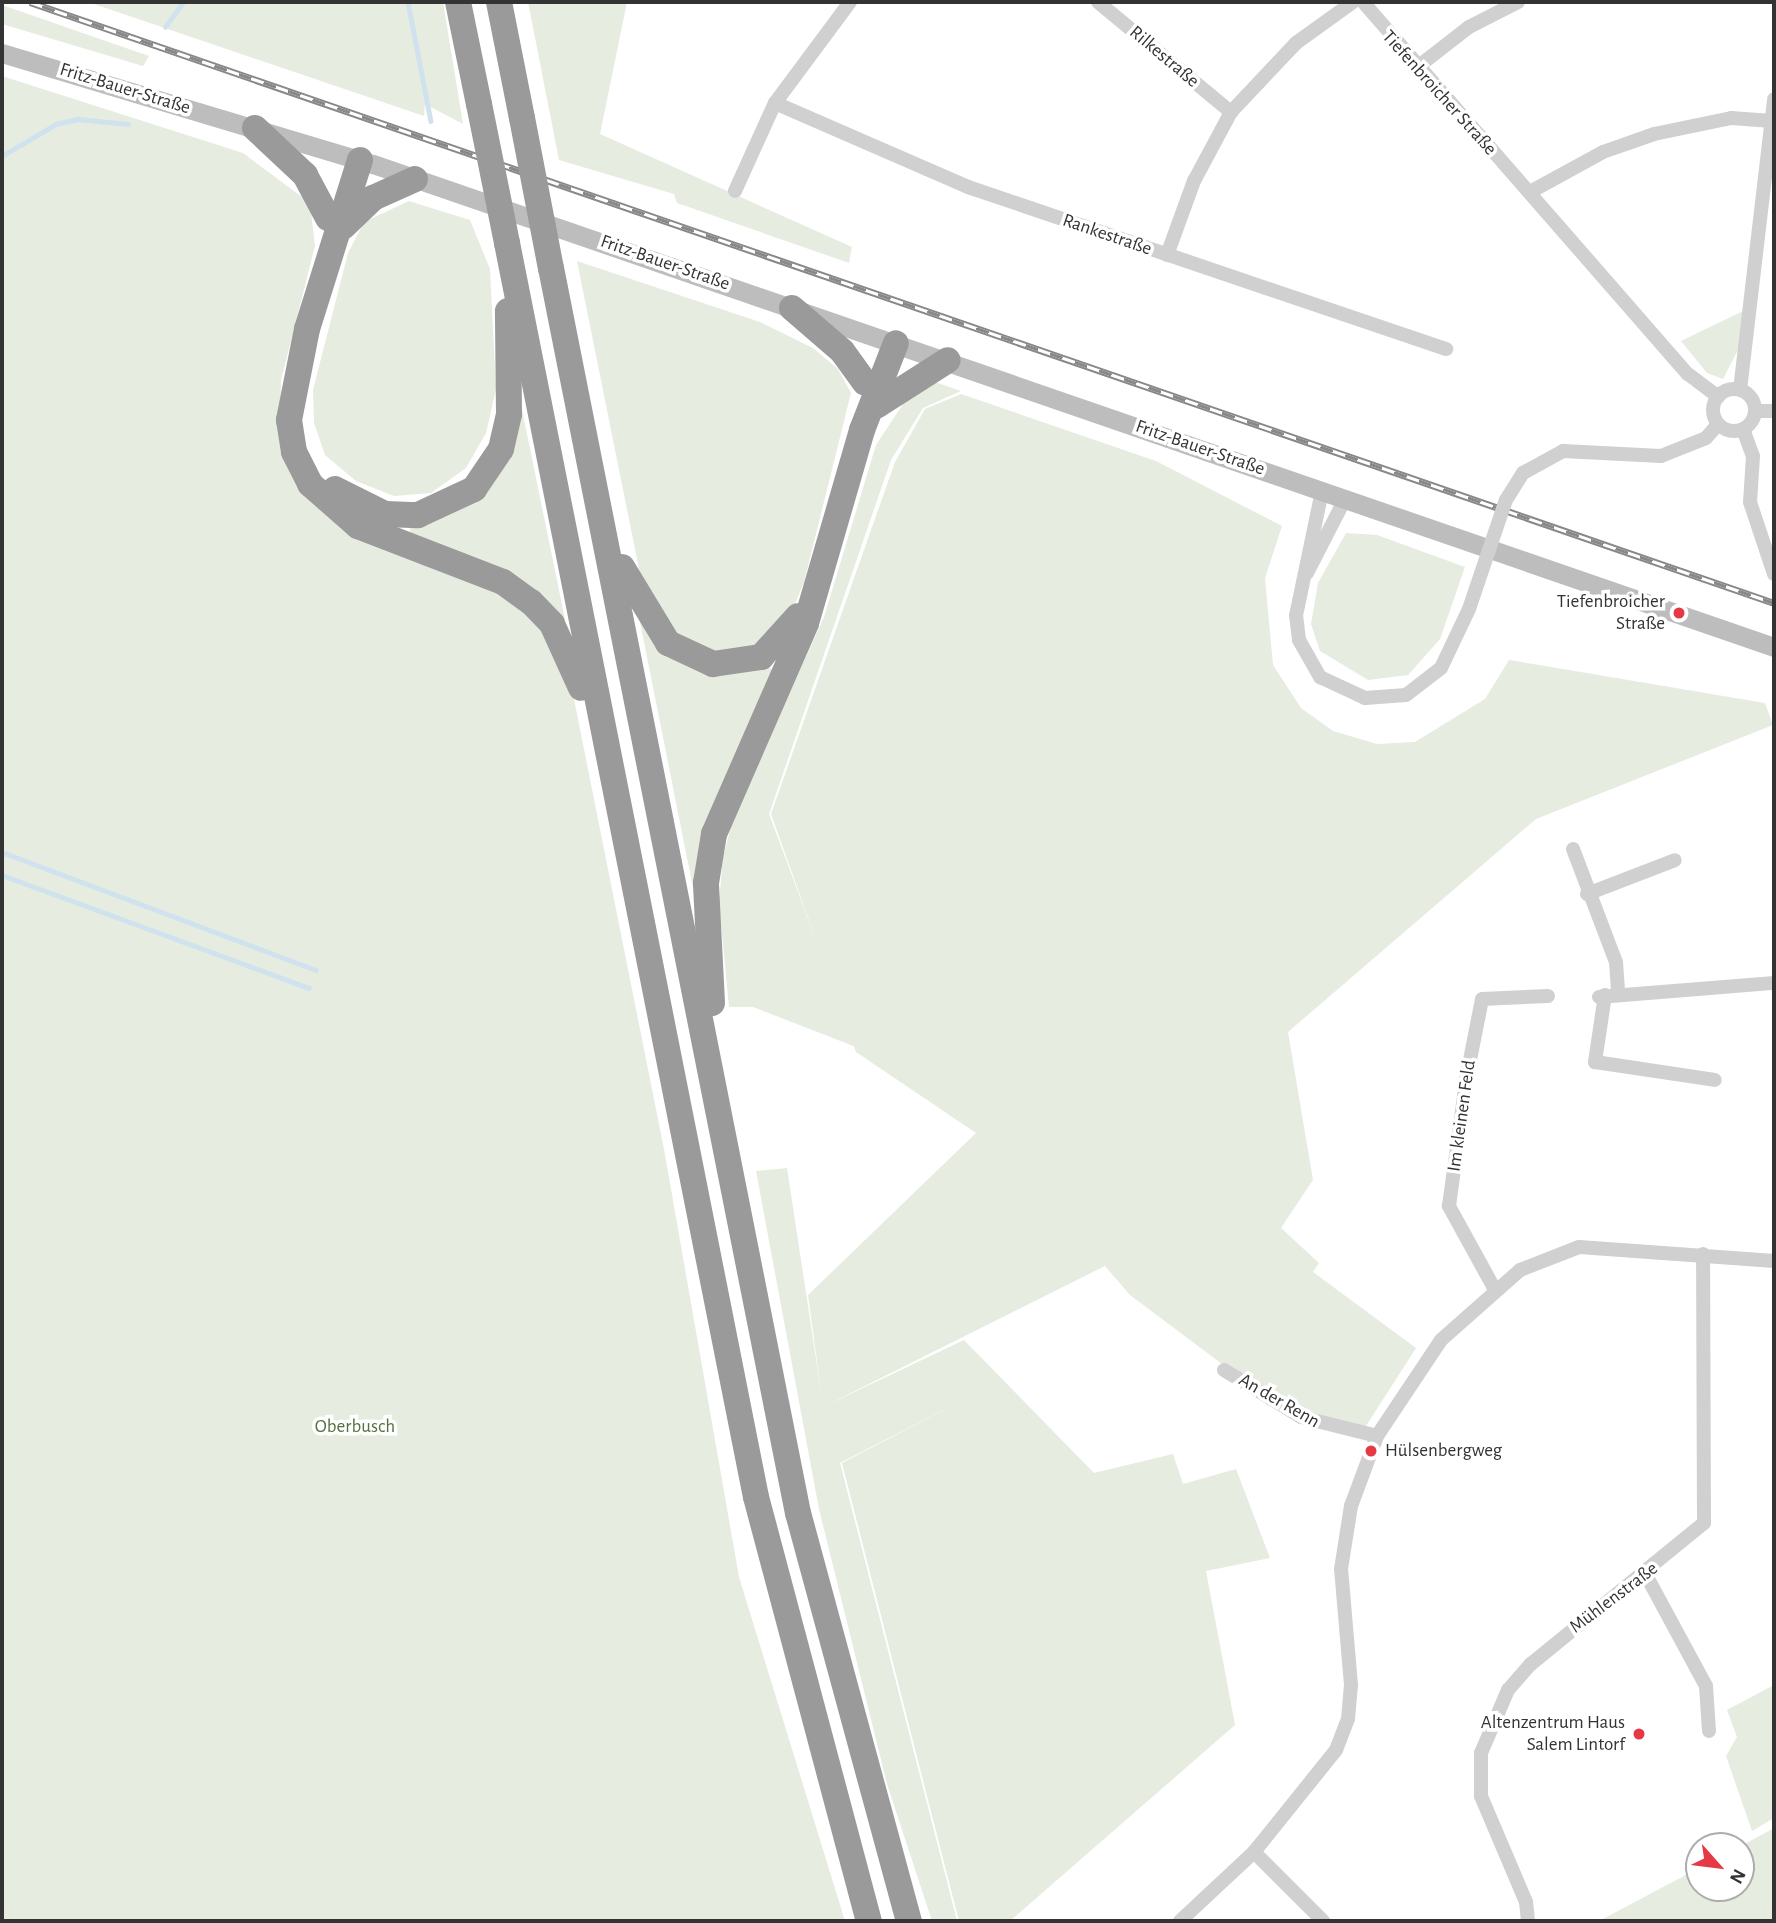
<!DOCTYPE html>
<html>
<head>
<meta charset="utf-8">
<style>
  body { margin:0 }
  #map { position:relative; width:1776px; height:1923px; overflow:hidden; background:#fff; font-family:"Alegreya Sans",sans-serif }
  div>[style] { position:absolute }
  .green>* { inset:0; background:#e6ecdf }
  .stream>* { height:4.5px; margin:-2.25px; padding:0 2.25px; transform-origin:2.25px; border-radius:2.25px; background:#cfe2ee }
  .street>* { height:14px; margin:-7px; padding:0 7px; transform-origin:7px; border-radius:7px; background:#d0d0d0 }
  .street>.ring { margin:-7px; padding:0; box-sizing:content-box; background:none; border:14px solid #d0d0d0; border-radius:50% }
  .secondary>* { height:19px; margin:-9.5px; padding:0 9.5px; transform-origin:9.5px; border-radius:9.5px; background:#bdbdbd }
  .highway>* { height:26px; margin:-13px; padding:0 13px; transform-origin:13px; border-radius:13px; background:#9a9a9a }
  .rail>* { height:7px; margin-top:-3.5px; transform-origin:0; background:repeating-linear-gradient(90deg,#fff 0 13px,#888 0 26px); box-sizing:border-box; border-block:2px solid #888 }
  .street-bridge>* { height:14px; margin:-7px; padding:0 7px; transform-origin:7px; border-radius:7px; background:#d0d0d0 }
  .highway-bridge>* { height:26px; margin:-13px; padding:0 13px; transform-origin:13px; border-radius:13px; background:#9a9a9a }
  .dots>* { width:19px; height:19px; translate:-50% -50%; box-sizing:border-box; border:4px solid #fff; border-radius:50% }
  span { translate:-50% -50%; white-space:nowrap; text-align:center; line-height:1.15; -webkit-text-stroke:7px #fff; paint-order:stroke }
  .street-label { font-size:19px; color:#333 }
  .poi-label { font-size:19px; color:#333 }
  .right { translate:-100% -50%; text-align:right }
  .left { translate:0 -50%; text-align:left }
  .park-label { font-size:19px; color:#56703f }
  .frame { position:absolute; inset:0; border:4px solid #333; pointer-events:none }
  .north { position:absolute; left:1685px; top:1832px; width:70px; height:70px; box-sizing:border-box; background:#fff; border:2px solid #adadad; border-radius:50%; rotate:118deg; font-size:19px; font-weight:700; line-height:28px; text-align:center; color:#333 }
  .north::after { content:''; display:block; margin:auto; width:24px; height:32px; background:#e63946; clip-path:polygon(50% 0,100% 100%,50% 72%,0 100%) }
</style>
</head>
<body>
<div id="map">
  <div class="green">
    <i style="clip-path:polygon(88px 2px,443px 2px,463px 124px,425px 104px,424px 116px)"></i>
    <i style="clip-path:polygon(528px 2px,627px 2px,600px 134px,852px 247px,849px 263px,677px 203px,674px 194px,559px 160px)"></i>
    <i style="clip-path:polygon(2px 5px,149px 56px,143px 66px,2px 24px)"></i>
    <i style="clip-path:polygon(2px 76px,243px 153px,310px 203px,315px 246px,281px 380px,280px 418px,300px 485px,491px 588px,539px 624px,570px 679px,664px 1149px,739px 1577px,845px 1921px,2px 1921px)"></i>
    <i style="clip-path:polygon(409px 201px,470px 220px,490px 269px,496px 389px,486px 433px,466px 468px,431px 493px,394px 496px,356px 481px,325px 455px,314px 423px,313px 390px,348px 253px,364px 222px)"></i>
    <i style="clip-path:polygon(577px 261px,760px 322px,813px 348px,838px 369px,851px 393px,804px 582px,793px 609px,756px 646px,728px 654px,699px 650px,671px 631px,654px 608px,639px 569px)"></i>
    <i style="clip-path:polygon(1745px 310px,1741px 344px,1723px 379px,1707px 373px,1681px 341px)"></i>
    <i style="clip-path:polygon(935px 382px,961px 391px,923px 408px,891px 460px,769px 814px,856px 1047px,753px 1007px,729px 1007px,719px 902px,723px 858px,733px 818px,824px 617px,876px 445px,907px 398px)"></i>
    <i style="clip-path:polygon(518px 390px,569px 639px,546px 606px,412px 541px,409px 523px,475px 503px,497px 473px)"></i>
    <i style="clip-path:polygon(961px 394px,1156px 461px,1282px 526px,1265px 578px,1273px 665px,1301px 708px,1333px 731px,1377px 744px,1415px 742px,1485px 699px,1509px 660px,1765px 703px,1773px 725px,1536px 819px,1288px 1032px,1313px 1180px,1281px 1228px,1319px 1263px,1313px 1272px,1416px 1348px,1366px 1426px,1348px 1427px,1304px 1412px,1226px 1367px,1130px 1295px,1105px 1266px,823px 1407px,964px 1340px,1094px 1473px,1173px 1454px,1183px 1484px,1236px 1469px,1270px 1558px,1206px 1571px,1235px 1725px,1010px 1921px,959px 1921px,842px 1463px,971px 1396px,840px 1463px,957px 1921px,932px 1921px,887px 1784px,819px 1509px,756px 1171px,787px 1168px,822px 1398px,808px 1295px,976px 1133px,856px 1052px,771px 814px,895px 462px,925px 409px)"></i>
    <i style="clip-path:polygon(1346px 533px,1377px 535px,1465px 567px,1440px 639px,1408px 675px,1368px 680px,1320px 651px,1311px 624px,1318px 583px)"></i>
    <i style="clip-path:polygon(638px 612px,652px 634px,767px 665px,778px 676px,697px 908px)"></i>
    <i style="clip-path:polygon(1774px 1685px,1774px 1818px,1752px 1831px,1726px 1756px,1737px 1737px,1727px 1710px)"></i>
    <i style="clip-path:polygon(1774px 1828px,1774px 1921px,1599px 1921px,1699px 1868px,1699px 1888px,1741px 1888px,1741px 1846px)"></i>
  </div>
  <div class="stream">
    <i style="left:408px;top:2px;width:121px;rotate:79.1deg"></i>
    <i style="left:165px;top:27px;width:31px;rotate:-54deg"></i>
    <i style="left:2px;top:156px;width:63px;rotate:-30.7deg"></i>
    <i style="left:56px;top:124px;width:23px;rotate:-13deg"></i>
    <i style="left:78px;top:119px;width:50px;rotate:5.7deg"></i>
    <i style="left:2px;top:852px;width:335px;rotate:20.6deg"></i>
    <i style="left:2px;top:875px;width:327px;rotate:20.2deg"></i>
  </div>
  <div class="street">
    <i style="left:1098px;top:2px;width:173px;rotate:39.6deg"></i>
    <i style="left:1363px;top:2px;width:494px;rotate:48.9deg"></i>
    <i style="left:1688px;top:374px;width:38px;rotate:37deg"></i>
    <i style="left:1415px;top:69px;width:68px;rotate:-37.9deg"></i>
    <i style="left:1469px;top:27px;width:55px;rotate:-27deg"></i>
    <i style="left:775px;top:103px;width:210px;rotate:23.5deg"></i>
    <i style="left:968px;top:187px;width:505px;rotate:18.72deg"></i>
    <i style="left:735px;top:191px;width:97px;rotate:-65.6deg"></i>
    <i style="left:775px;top:103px;width:126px;rotate:-53.4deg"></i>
    <i style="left:1530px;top:192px;width:83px;rotate:-28.7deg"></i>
    <i style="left:1603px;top:152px;width:54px;rotate:-19.4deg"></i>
    <i style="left:1654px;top:134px;width:79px;rotate:-11.7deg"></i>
    <i style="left:1731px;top:118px;width:41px;rotate:4.2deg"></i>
    <i style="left:1167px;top:255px;width:79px;rotate:-70deg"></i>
    <i style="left:1194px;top:181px;width:78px;rotate:-61.8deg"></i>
    <i style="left:1231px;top:112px;width:95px;rotate:-46.7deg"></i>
    <i style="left:1296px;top:43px;width:70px;rotate:-35.7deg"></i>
    <i class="ring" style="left:1713px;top:389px;width:28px;height:28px"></i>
    <i style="left:1740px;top:390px;width:293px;rotate:-83.3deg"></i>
    <i style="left:1755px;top:411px;width:19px"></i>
    <i style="left:1743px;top:429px;width:29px;rotate:70deg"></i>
    <i style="left:1753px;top:456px;width:46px;rotate:93.7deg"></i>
    <i style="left:1750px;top:502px;width:76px;rotate:71.6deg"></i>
    <i style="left:1523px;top:473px;width:46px;rotate:-28.8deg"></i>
    <i style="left:1563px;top:451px;width:98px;rotate:2.9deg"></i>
    <i style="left:1661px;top:456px;width:48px;rotate:-21.8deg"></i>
    <i style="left:1706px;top:438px;width:18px;rotate:-49deg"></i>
    <i style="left:1322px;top:491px;width:127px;rotate:101.8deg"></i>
    <i style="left:1296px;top:615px;width:25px;rotate:83deg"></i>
    <i style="left:1299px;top:640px;width:43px;rotate:60.4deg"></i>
    <i style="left:1320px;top:677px;width:50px;rotate:25deg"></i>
    <i style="left:1365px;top:698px;width:41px;rotate:-4.2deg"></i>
    <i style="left:1406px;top:695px;width:44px;rotate:-37.6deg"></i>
    <i style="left:1441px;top:668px;width:65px;rotate:-64.6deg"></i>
    <i style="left:1307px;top:573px;width:83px;rotate:-62.8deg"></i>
    <i style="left:1573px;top:849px;width:121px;rotate:69.2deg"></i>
    <i style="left:1616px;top:962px;width:32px;rotate:86deg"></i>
    <i style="left:1587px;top:894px;width:94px;rotate:-21.1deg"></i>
    <i style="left:1605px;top:995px;width:68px;rotate:98.5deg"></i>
    <i style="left:1595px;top:1062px;width:121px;rotate:8.5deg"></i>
    <i style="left:1599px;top:997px;width:176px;rotate:-4.6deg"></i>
    <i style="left:1494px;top:1288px;width:94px;rotate:-118.8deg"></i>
    <i style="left:1449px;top:1206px;width:132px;rotate:-82.2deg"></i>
    <i style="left:1467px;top:1075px;width:77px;rotate:-78.8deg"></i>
    <i style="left:1482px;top:999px;width:66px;rotate:-2.6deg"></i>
    <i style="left:1224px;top:1370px;width:90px;rotate:31.4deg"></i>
    <i style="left:1301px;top:1417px;width:78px;rotate:14deg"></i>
    <i style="left:1646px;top:1575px;width:126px;rotate:61.6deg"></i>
    <i style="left:1706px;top:1686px;width:45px;rotate:86.2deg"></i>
    <i style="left:1254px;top:1852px;width:98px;rotate:45deg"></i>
    <i style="left:1180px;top:1921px;width:101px;rotate:-43deg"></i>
    <i style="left:1254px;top:1852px;width:131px;rotate:-51.2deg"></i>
    <i style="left:1336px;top:1750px;width:33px;rotate:-69deg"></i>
    <i style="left:1348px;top:1719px;width:34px;rotate:-85deg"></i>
    <i style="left:1351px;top:1685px;width:116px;rotate:-94.9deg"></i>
    <i style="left:1341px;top:1569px;width:64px;rotate:-81deg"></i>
    <i style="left:1351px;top:1506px;width:75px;rotate:-69.6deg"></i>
    <i style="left:1377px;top:1436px;width:115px;rotate:-56.3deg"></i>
    <i style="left:1441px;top:1340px;width:106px;rotate:-41.5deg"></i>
    <i style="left:1520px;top:1270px;width:63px;rotate:-21.3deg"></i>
    <i style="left:1579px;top:1247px;width:196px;rotate:4.1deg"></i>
    <i style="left:1528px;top:1921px;width:19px;rotate:-96deg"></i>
    <i style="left:1526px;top:1902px;width:115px;rotate:-113deg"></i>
    <i style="left:1481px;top:1796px;width:43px;rotate:-90deg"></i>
    <i style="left:1481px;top:1753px;width:69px;rotate:-66.8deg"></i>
    <i style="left:1508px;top:1690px;width:35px;rotate:-49deg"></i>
    <i style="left:1531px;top:1664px;width:223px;rotate:-39.2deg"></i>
    <i style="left:1704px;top:1523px;width:269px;rotate:-90.2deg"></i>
  </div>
  <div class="secondary">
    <i style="left:2px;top:53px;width:387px;rotate:16.7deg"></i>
    <i style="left:373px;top:164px;width:1482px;rotate:19.02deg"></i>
  </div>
  <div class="highway">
    <i style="left:458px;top:2px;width:104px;rotate:78.4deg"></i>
    <i style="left:499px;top:2px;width:118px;rotate:78.8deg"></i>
    <i style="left:255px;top:128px;width:69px;rotate:43.2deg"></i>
    <i style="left:305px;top:175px;width:49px;rotate:61.9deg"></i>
    <i style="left:360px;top:160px;width:177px;rotate:107.4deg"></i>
    <i style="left:307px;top:329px;width:93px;rotate:101.2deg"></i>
    <i style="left:289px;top:420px;width:32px;rotate:81deg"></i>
    <i style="left:294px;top:452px;width:36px;rotate:63deg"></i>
    <i style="left:310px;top:484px;width:64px;rotate:41.2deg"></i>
    <i style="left:358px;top:526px;width:155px;rotate:21.1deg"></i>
    <i style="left:503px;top:582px;width:34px;rotate:36deg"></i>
    <i style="left:531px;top:602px;width:30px;rotate:46deg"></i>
    <i style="left:552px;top:624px;width:70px;rotate:65.6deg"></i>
    <i style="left:343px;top:227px;width:42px;rotate:-44deg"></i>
    <i style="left:373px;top:198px;width:46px;rotate:-24.3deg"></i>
    <i style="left:507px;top:243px;width:1278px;rotate:78.77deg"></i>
    <i style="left:756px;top:1497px;width:439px;rotate:75.1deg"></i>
    <i style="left:551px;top:268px;width:1269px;rotate:78.78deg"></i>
    <i style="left:798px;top:1513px;width:423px;rotate:74.8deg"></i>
    <i style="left:792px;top:308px;width:66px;rotate:40.7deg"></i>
    <i style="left:842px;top:351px;width:39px;rotate:54deg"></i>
    <i style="left:876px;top:406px;width:85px;rotate:-32.6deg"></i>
    <i style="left:335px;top:489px;width:56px;rotate:26.6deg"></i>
    <i style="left:385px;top:514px;width:33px;rotate:2deg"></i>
    <i style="left:418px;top:515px;width:62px;rotate:-24.9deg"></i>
    <i style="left:474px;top:489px;width:48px;rotate:-56deg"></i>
    <i style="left:501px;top:449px;width:36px;rotate:-77deg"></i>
    <i style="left:509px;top:414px;width:103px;rotate:-90.6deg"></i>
    <i style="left:622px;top:567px;width:89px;rotate:58.8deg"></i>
    <i style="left:668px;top:643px;width:50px;rotate:25deg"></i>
    <i style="left:713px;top:664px;width:49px;rotate:-8.3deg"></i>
    <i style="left:761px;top:657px;width:55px;rotate:-47.9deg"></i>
    <i style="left:712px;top:1003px;width:120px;rotate:-92.9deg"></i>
    <i style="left:706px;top:883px;width:50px;rotate:-80.7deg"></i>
    <i style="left:714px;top:834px;width:230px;rotate:-66.4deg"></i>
    <i style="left:806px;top:623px;width:201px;rotate:-73.8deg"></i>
    <i style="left:862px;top:430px;width:93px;rotate:-68.7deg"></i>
  </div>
  <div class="rail">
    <i style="left:30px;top:2px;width:1845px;rotate:19.01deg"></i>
  </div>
  <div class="street-bridge">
    <i style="left:1469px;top:609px;width:115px;rotate:-71.3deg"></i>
    <i style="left:1506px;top:500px;width:32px;rotate:-58deg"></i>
  </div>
  <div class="highway-bridge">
    <i style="left:479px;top:104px;width:142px;rotate:78.6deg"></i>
    <i style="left:522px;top:118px;width:153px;rotate:79.1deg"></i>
  </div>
  <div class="dots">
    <i style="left:1679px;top:613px;background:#e63946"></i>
    <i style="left:1371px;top:1451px;background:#e63946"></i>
    <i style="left:1639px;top:1734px;background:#e63946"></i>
  </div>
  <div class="street-label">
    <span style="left:1164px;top:57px;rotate:40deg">Rilkestraße</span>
    <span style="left:125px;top:89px;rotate:17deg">Fritz-Bauer-Straße</span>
    <span style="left:1439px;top:93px;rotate:48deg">Tiefenbroicher Straße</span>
    <span style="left:1107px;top:235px;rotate:19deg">Rankestraße</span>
    <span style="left:665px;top:263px;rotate:19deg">Fritz-Bauer-Straße</span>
    <span style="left:1200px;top:448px;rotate:19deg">Fritz-Bauer-Straße</span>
    <span style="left:1462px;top:1116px;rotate:-82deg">Im kleinen Feld</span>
    <span style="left:1279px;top:1401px;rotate:30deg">An der Renn</span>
    <span style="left:1614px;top:1598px;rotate:-37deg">Mühlenstraße</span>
  </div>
  <div class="poi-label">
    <span class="right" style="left:1665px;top:613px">Tiefenbroicher<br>Straße</span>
    <span class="left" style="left:1385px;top:1451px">Hülsenbergweg</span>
    <span class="right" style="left:1625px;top:1734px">Altenzentrum Haus<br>Salem Lintorf</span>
  </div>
  <div class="park-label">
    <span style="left:355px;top:1427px">Oberbusch</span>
  </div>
  <div class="frame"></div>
  <div class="north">N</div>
</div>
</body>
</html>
